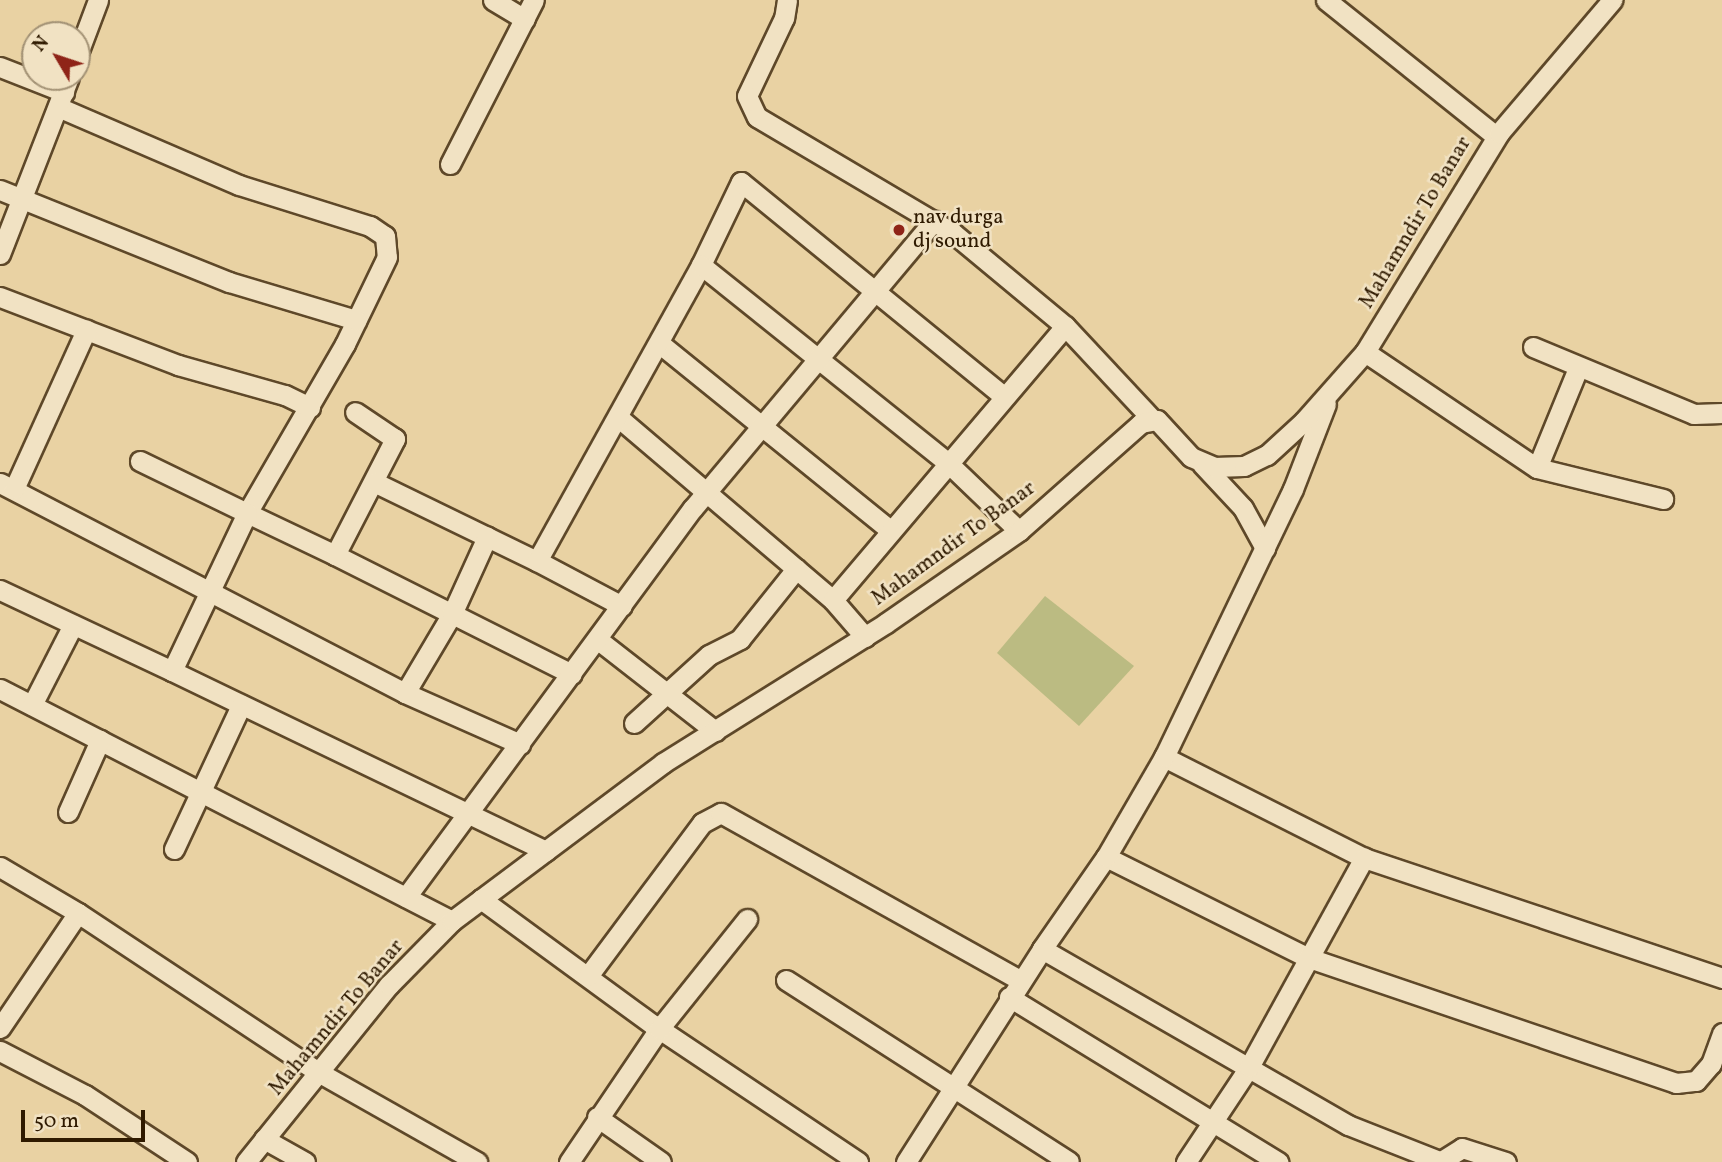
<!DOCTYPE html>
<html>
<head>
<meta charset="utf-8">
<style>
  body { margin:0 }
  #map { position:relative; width:1722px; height:1162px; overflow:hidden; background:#e9d2a3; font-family:Vollkorn,serif }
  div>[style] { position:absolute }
  .green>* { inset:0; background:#bbbb82 }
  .roads { filter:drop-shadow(2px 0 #5e4829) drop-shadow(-2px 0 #5e4829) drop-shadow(0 2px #5e4829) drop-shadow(0 -2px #5e4829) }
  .street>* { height:19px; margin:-9.5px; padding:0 9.5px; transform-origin:9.5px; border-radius:9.5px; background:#f1e2c3 }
  .dots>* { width:19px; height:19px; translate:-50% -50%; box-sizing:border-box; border:4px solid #f1e2c3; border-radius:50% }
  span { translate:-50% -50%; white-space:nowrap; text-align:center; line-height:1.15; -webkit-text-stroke:5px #f1e2c3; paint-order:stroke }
  .poi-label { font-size:21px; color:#2f1a00 }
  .left { translate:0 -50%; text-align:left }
  .street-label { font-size:21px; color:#2f1a00 }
  .north { position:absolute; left:21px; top:21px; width:70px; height:70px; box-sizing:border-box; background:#f1e2c3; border:2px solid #a39275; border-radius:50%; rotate:309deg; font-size:19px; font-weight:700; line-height:28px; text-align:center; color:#2f1a00 }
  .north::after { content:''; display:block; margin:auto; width:24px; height:32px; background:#8f2418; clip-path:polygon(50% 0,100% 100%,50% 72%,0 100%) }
  .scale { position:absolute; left:21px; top:1110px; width:124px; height:32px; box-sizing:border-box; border:4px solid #2f1a00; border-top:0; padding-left:9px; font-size:21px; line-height:24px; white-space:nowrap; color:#2f1a00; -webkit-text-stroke:5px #f1e2c3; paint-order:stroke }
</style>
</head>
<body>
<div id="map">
  <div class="green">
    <i style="clip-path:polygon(1045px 596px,1134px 666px,1079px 726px,997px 653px)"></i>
  </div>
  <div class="roads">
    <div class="street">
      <i style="left:493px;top:0;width:37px;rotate:31deg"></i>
      <i style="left:787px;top:0;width:18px;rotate:99deg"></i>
      <i style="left:784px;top:18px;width:86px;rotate:115.4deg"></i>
      <i style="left:747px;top:96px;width:23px;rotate:65deg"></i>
      <i style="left:757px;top:117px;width:228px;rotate:30.6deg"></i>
      <i style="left:953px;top:233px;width:146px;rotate:39.7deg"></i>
      <i style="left:1065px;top:326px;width:127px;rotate:46.9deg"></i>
      <i style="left:1326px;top:0;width:218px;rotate:38.7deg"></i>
      <i style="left:77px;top:56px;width:60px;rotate:-69.4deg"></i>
      <i style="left:0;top:67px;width:69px;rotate:21.3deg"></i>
      <i style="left:58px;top:107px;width:197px;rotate:23.3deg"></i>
      <i style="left:239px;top:185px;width:137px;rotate:17.4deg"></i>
      <i style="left:370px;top:226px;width:18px;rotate:34deg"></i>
      <i style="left:385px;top:236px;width:21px;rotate:85deg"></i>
      <i style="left:387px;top:257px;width:97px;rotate:115.8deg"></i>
      <i style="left:345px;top:344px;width:195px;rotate:120.1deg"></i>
      <i style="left:247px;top:513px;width:98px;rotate:25.5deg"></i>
      <i style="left:335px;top:555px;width:131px;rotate:-62.7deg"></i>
      <i style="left:395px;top:439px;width:48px;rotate:-146deg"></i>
      <i style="left:450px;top:164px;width:184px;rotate:-62.9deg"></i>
      <i style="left:0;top:190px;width:247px;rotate:21.9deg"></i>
      <i style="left:229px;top:282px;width:133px;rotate:16.7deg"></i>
      <i style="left:0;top:254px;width:190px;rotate:-68.7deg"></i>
      <i style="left:701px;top:265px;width:92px;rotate:-64.3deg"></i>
      <i style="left:741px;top:182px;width:338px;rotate:39.2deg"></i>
      <i style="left:0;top:297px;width:191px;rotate:20.9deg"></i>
      <i style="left:178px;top:365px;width:111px;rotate:15.7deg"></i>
      <i style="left:285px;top:395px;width:28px;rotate:26deg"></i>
      <i style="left:659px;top:343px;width:297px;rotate:39deg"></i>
      <i style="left:1533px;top:347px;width:174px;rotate:22.6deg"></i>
      <i style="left:1694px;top:414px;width:28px;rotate:-2deg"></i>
      <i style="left:1365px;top:352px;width:207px;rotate:34deg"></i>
      <i style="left:1537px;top:468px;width:108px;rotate:-67.7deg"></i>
      <i style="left:619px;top:418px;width:281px;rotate:40.4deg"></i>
      <i style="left:1202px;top:464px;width:60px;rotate:47deg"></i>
      <i style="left:1243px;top:508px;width:46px;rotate:61.2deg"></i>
      <i style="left:1537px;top:468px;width:130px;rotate:13.8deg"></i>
      <i style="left:374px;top:482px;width:181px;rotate:25.9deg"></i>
      <i style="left:537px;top:561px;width:338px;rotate:-61deg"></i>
      <i style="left:701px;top:265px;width:314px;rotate:38.7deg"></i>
      <i style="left:946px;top:461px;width:101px;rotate:43.8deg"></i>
      <i style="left:0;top:483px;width:456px;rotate:27.4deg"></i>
      <i style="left:405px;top:693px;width:126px;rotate:23.9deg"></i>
      <i style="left:14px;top:489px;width:175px;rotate:-65.6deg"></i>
      <i style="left:335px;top:555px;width:265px;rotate:26.7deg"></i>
      <i style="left:537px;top:561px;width:96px;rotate:27.9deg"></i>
      <i style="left:0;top:590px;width:190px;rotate:25.2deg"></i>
      <i style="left:172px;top:671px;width:175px;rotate:-64.6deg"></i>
      <i style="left:247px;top:513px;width:119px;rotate:-154.1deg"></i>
      <i style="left:865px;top:637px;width:49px;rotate:-130.9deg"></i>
      <i style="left:833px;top:600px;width:359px;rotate:-49.7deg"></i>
      <i style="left:597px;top:639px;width:150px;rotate:37.9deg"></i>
      <i style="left:172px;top:671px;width:415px;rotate:25.7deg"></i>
      <i style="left:0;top:689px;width:508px;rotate:27.17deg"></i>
      <i style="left:405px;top:693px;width:92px;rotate:-59.3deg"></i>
      <i style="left:452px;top:614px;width:85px;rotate:-65.6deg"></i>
      <i style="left:32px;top:705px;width:90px;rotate:-62.9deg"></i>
      <i style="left:634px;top:723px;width:101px;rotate:-42.2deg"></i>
      <i style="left:709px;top:655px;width:35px;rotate:-27deg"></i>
      <i style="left:740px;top:639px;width:90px;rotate:-51.3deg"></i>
      <i style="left:1164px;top:757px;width:224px;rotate:26.8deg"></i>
      <i style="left:1364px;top:858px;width:378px;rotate:18.5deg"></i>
      <i style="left:68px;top:812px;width:79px;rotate:-66deg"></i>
      <i style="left:174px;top:849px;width:159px;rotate:-65deg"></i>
      <i style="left:1106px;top:857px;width:227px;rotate:26.5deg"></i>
      <i style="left:1309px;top:958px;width:388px;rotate:18.8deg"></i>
      <i style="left:1676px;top:1083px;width:20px;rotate:-6deg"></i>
      <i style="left:1696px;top:1081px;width:23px;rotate:-49deg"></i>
      <i style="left:1711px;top:1064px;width:33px;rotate:-70deg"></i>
      <i style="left:0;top:867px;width:91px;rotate:30.5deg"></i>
      <i style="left:78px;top:913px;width:288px;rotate:33.5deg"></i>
      <i style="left:318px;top:1072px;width:183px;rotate:29.5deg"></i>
      <i style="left:406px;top:897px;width:483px;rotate:-53.6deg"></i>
      <i style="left:693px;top:508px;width:375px;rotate:-50deg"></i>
      <i style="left:481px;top:899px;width:212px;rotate:36.2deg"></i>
      <i style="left:652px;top:1024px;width:248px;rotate:33.8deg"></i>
      <i style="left:1042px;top:949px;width:112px;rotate:-55.2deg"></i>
      <i style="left:1106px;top:857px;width:116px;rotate:-59.9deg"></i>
      <i style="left:1164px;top:757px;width:297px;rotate:-64.3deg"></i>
      <i style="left:1293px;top:489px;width:91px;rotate:-68.8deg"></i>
      <i style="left:588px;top:976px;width:191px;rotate:-53.3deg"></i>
      <i style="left:702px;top:823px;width:21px;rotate:-28deg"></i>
      <i style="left:721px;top:813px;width:342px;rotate:29.2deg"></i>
      <i style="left:786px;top:980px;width:336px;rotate:32.7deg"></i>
      <i style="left:1009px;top:997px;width:316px;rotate:31.5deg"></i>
      <i style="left:0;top:1028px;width:139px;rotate:-55.9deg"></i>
      <i style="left:0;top:1051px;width:96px;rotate:27.4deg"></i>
      <i style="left:85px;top:1095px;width:122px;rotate:33.3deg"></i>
      <i style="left:597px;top:1117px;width:78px;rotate:35.1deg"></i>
      <i style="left:264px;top:1139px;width:47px;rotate:29.3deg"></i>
      <i style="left:1443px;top:1160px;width:22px;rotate:-32deg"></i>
      <i style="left:1462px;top:1148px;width:46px;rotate:17.7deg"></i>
      <i style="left:246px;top:1162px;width:228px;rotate:-51.1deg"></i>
      <i style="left:389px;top:985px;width:90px;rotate:-45.5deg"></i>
      <i style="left:452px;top:921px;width:264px;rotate:-36.8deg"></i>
      <i style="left:663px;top:763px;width:263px;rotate:-32.1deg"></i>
      <i style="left:886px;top:623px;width:162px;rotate:-34.7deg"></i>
      <i style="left:1019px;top:531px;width:163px;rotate:-41.5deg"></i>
      <i style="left:1141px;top:423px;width:16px;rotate:-11deg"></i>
      <i style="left:1157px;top:420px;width:50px;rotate:47.4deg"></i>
      <i style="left:1191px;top:457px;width:25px;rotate:23deg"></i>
      <i style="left:1214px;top:467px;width:30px;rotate:-2deg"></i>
      <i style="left:1244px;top:466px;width:25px;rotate:-26deg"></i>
      <i style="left:1267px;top:455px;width:50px;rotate:-42.6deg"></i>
      <i style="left:1304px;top:421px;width:92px;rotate:-48.5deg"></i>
      <i style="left:1365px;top:352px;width:257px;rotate:-58.5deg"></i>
      <i style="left:1499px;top:133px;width:175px;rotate:-49.6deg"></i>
      <i style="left:569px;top:1162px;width:161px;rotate:-55.9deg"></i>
      <i style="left:659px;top:1029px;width:141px;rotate:-51.3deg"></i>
      <i style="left:906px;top:1162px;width:253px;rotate:-57.4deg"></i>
      <i style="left:1042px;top:949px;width:353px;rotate:29.9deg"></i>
      <i style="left:1348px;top:1125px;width:101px;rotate:21.5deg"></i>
      <i style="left:1186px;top:1162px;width:114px;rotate:-56.4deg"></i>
      <i style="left:1249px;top:1067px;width:239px;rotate:-61.2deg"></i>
    </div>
  </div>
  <div class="dots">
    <i style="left:899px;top:230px;background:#8f2418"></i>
  </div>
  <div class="poi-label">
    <span class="left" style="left:913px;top:230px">nav durga<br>dj sound</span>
  </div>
  <div class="street-label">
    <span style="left:1416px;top:223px;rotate:-59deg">Mahamndir To Banar</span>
    <span style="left:954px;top:544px;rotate:-36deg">Mahamndir To Banar</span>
    <span style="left:337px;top:1018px;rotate:-50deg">Mahamndir To Banar</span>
  </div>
  <div class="north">N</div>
  <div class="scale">50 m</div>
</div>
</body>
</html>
